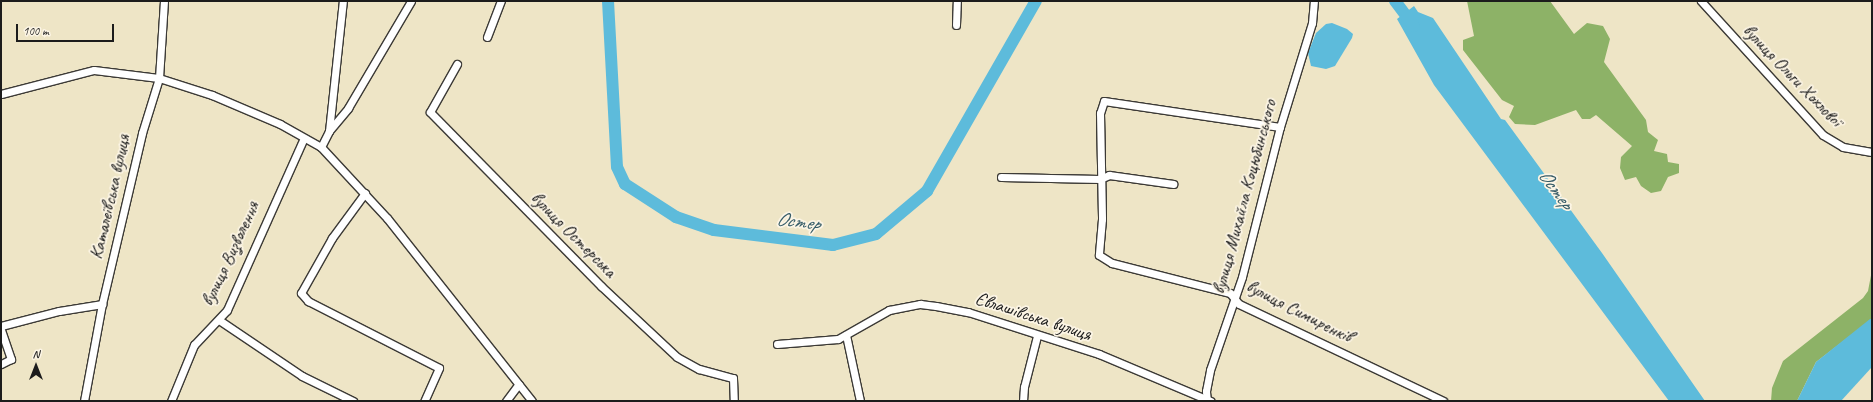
<!DOCTYPE html>
<html>
<head>
<meta charset="utf-8">
<style>
  body { margin:0 }
  #map { position:relative; width:1873px; height:402px; overflow:hidden; background:#eee5c6; font-family:Caveat,sans-serif }
  div>[style] { position:absolute }
  .forest>* { inset:0; background:#8db267 }
  .water>* { inset:0; background:#5dbbdb }
  .river>* { height:12px; margin:-6px; padding:0 6px; transform-origin:6px; border-radius:6px; background:#5dbbdb }
  .roads { filter:drop-shadow(1px 0 #3c3a36) drop-shadow(-1px 0 #3c3a36) drop-shadow(0 1px #3c3a36) drop-shadow(0 -1px #3c3a36) }
  .minor>* { height:7px; margin:-3.5px; padding:0 3.5px; transform-origin:3.5px; border-radius:3.5px; background:#fff }
  span { translate:-50% -50%; white-space:nowrap; text-align:center; line-height:1.15; -webkit-text-stroke:3.5px #fcf5e5; paint-order:stroke }
  .street-label { font-size:19px; color:#1c1c1c }
  .water-label { font-size:20px; color:#365c68; font-style:italic }
  .frame { position:absolute; inset:0; border:2px solid #1c1c1c; pointer-events:none }
  .north { position:absolute; left:16px; top:346px; width:40px; height:40px; -webkit-text-stroke:3px #fcf5e5; paint-order:stroke; rotate:0deg; font-size:11px; font-weight:700; line-height:16px; text-align:center; color:#1c1c1c }
  .north::after { content:''; display:block; margin:auto; width:14px; height:18px; background:#1c1c1c; clip-path:polygon(50% 0,100% 100%,50% 72%,0 100%) }
  .scale { position:absolute; left:16px; top:24px; width:98px; height:18px; box-sizing:border-box; border:2px solid #1c1c1c; border-top:0; padding-left:5px; font-size:12px; line-height:14px; white-space:nowrap; color:#1c1c1c; -webkit-text-stroke:3px #fcf5e5; paint-order:stroke }
</style>
</head>
<body>
<div id="map">
  <div class="forest">
    <i style="clip-path:polygon(1467px 1px,1550px 1px,1574px 34px,1587px 23px,1603px 26px,1610px 39px,1604px 62px,1646px 120px,1648px 132px,1658px 140px,1654px 151px,1667px 154px,1668px 162px,1679px 164px,1679px 173px,1668px 177px,1661px 191px,1651px 193px,1641px 186px,1636px 177px,1625px 180px,1620px 168px,1621px 157px,1632px 146px,1596px 115px,1590px 119px,1582px 119px,1576px 110px,1535px 125px,1515px 124px,1509px 117px,1514px 106px,1502px 100px,1463px 50px,1463px 40px,1474px 36px)"></i>
    <i style="clip-path:polygon(1872px 270px,1872px 319px,1816px 362px,1797px 401px,1771px 401px,1772px 388px,1783px 361px,1863px 298px,1868px 291px)"></i>
  </div>
  <div class="water">
    <i style="clip-path:polygon(1414px 6px,1418px 12px,1433px 18px,1501px 119px,1505px 120px,1602px 253px,1705px 401px,1669px 401px,1434px 85px,1397px 19px)"></i>
    <i style="clip-path:polygon(1332px 23px,1347px 29px,1353px 34px,1352px 38px,1335px 66px,1326px 69px,1311px 66px,1308px 53px,1316px 33px,1326px 24px)"></i>
    <i style="clip-path:polygon(1870px 319px,1872px 319px,1872px 367px,1841px 401px,1797px 401px,1816px 362px)"></i>
  </div>
  <div class="river">
    <i style="left:608px;top:1px;width:166px;rotate:86.9deg"></i>
    <i style="left:617px;top:167px;width:19px;rotate:65deg"></i>
    <i style="left:625px;top:184px;width:61px;rotate:32.9deg"></i>
    <i style="left:676px;top:217px;width:40px;rotate:18.9deg"></i>
    <i style="left:714px;top:230px;width:120px;rotate:7.2deg"></i>
    <i style="left:833px;top:245px;width:44px;rotate:-14.3deg"></i>
    <i style="left:876px;top:234px;width:67px;rotate:-40.1deg"></i>
    <i style="left:927px;top:191px;width:219px;rotate:-60.2deg"></i>
    <i style="left:1395px;top:1px;width:31px;rotate:53deg"></i>
  </div>
  <div class="roads">
    <div class="minor">
      <i style="left:1701px;top:1px;width:181px;rotate:47.7deg"></i>
      <i style="left:1823px;top:135px;width:23px;rotate:31deg"></i>
      <i style="left:1843px;top:147px;width:29px;rotate:10deg"></i>
      <i style="left:956px;top:25px;width:24px;rotate:-88deg"></i>
      <i style="left:487px;top:37px;width:39px;rotate:-69deg"></i>
      <i style="left:457px;top:64px;width:55px;rotate:119.4deg"></i>
      <i style="left:430px;top:112px;width:244px;rotate:45.5deg"></i>
      <i style="left:601px;top:286px;width:104px;rotate:43.1deg"></i>
      <i style="left:677px;top:357px;width:25px;rotate:29deg"></i>
      <i style="left:699px;top:369px;width:35px;rotate:15deg"></i>
      <i style="left:733px;top:378px;width:23px;rotate:88deg"></i>
      <i style="left:1px;top:94px;width:96px;rotate:-14.5deg"></i>
      <i style="left:94px;top:70px;width:65px;rotate:7deg"></i>
      <i style="left:159px;top:78px;width:56px;rotate:17.8deg"></i>
      <i style="left:212px;top:95px;width:74px;rotate:23.1deg"></i>
      <i style="left:280px;top:124px;width:47px;rotate:29.3deg"></i>
      <i style="left:321px;top:147px;width:97px;rotate:47.1deg"></i>
      <i style="left:387px;top:218px;width:233px;rotate:51.6deg"></i>
      <i style="left:1280px;top:127px;width:178px;rotate:-171.6deg"></i>
      <i style="left:1104px;top:101px;width:13px;rotate:108deg"></i>
      <i style="left:1100px;top:113px;width:106px;rotate:88.9deg"></i>
      <i style="left:1102px;top:219px;width:36px;rotate:95deg"></i>
      <i style="left:1099px;top:255px;width:15px;rotate:32deg"></i>
      <i style="left:1112px;top:263px;width:122px;rotate:14.3deg"></i>
      <i style="left:1230px;top:293px;width:14px;rotate:51deg"></i>
      <i style="left:1239px;top:304px;width:226px;rotate:25.4deg"></i>
      <i style="left:329px;top:131px;width:30px;rotate:-50deg"></i>
      <i style="left:348px;top:108px;width:124px;rotate:-59.5deg"></i>
      <i style="left:321px;top:147px;width:18px;rotate:-63deg"></i>
      <i style="left:329px;top:131px;width:131px;rotate:-83.9deg"></i>
      <i style="left:1001px;top:177px;width:99px;rotate:1.2deg"></i>
      <i style="left:1100px;top:179px;width:10px;rotate:-24deg"></i>
      <i style="left:1109px;top:175px;width:65px;rotate:8deg"></i>
      <i style="left:365px;top:193px;width:56px;rotate:126.3deg"></i>
      <i style="left:332px;top:238px;width:63px;rotate:119.4deg"></i>
      <i style="left:301px;top:293px;width:11px;rotate:49deg"></i>
      <i style="left:308px;top:301px;width:147px;rotate:27.1deg"></i>
      <i style="left:439px;top:368px;width:36px;rotate:114deg"></i>
      <i style="left:219px;top:320px;width:100px;rotate:34deg"></i>
      <i style="left:302px;top:376px;width:57px;rotate:26.1deg"></i>
      <i style="left:1px;top:326px;width:60px;rotate:-14.5deg"></i>
      <i style="left:59px;top:311px;width:44px;rotate:-9.2deg"></i>
      <i style="left:1px;top:330px;width:31px;rotate:71deg"></i>
      <i style="left:11px;top:359px;width:11px;rotate:153deg"></i>
      <i style="left:846px;top:335px;width:67px;rotate:78deg"></i>
      <i style="left:777px;top:344px;width:61px;rotate:-4.7deg"></i>
      <i style="left:838px;top:339px;width:59px;rotate:-29.6deg"></i>
      <i style="left:889px;top:310px;width:32px;rotate:-11deg"></i>
      <i style="left:920px;top:304px;width:16px;rotate:7deg"></i>
      <i style="left:936px;top:306px;width:33px;rotate:11deg"></i>
      <i style="left:968px;top:312px;width:138px;rotate:17.8deg"></i>
      <i style="left:1099px;top:354px;width:121px;rotate:22.9deg"></i>
      <i style="left:84px;top:401px;width:99px;rotate:-79.5deg"></i>
      <i style="left:102px;top:304px;width:176px;rotate:-76.8deg"></i>
      <i style="left:142px;top:133px;width:58px;rotate:-72.8deg"></i>
      <i style="left:159px;top:78px;width:77px;rotate:-86.3deg"></i>
      <i style="left:171px;top:401px;width:61px;rotate:-67.7deg"></i>
      <i style="left:194px;top:345px;width:48px;rotate:-46.7deg"></i>
      <i style="left:227px;top:310px;width:188px;rotate:-65.9deg"></i>
      <i style="left:506px;top:401px;width:21px;rotate:-53deg"></i>
      <i style="left:1023px;top:401px;width:14px;rotate:-86deg"></i>
      <i style="left:1024px;top:387px;width:53px;rotate:-75.7deg"></i>
      <i style="left:1207px;top:401px;width:10px;rotate:-96deg"></i>
      <i style="left:1206px;top:391px;width:21px;rotate:-79deg"></i>
      <i style="left:1210px;top:370px;width:98px;rotate:-71deg"></i>
      <i style="left:1242px;top:277px;width:155px;rotate:-75.8deg"></i>
      <i style="left:1280px;top:127px;width:109px;rotate:-72.9deg"></i>
      <i style="left:1312px;top:23px;width:22px;rotate:-85deg"></i>
    </div>
  </div>
  <div class="street-label">
    <span style="left:1792px;top:76px;rotate:46deg">вулиця Ольги Хохлової</span>
    <span style="left:111px;top:197px;rotate:-77deg">Каталеївська вулиця</span>
    <span style="left:1245px;top:197px;rotate:-75deg">вулиця Михайла Коцюбинського</span>
    <span style="left:573px;top:235px;rotate:45deg">вулиця Остерська</span>
    <span style="left:231px;top:254px;rotate:-65deg">вулиця Визволення</span>
    <span style="left:1299px;top:312px;rotate:27deg">вулиця Симиренків</span>
    <span style="left:1033px;top:317px;rotate:18deg">Євлашівська вулиця</span>
  </div>
  <div class="water-label">
    <span style="left:1556px;top:189px;rotate:54deg">Остер</span>
    <span style="left:798px;top:221px;rotate:7deg">Остер</span>
  </div>
  <div class="frame"></div>
  <div class="north">N</div>
  <div class="scale">100 m</div>
</div>
</body>
</html>
